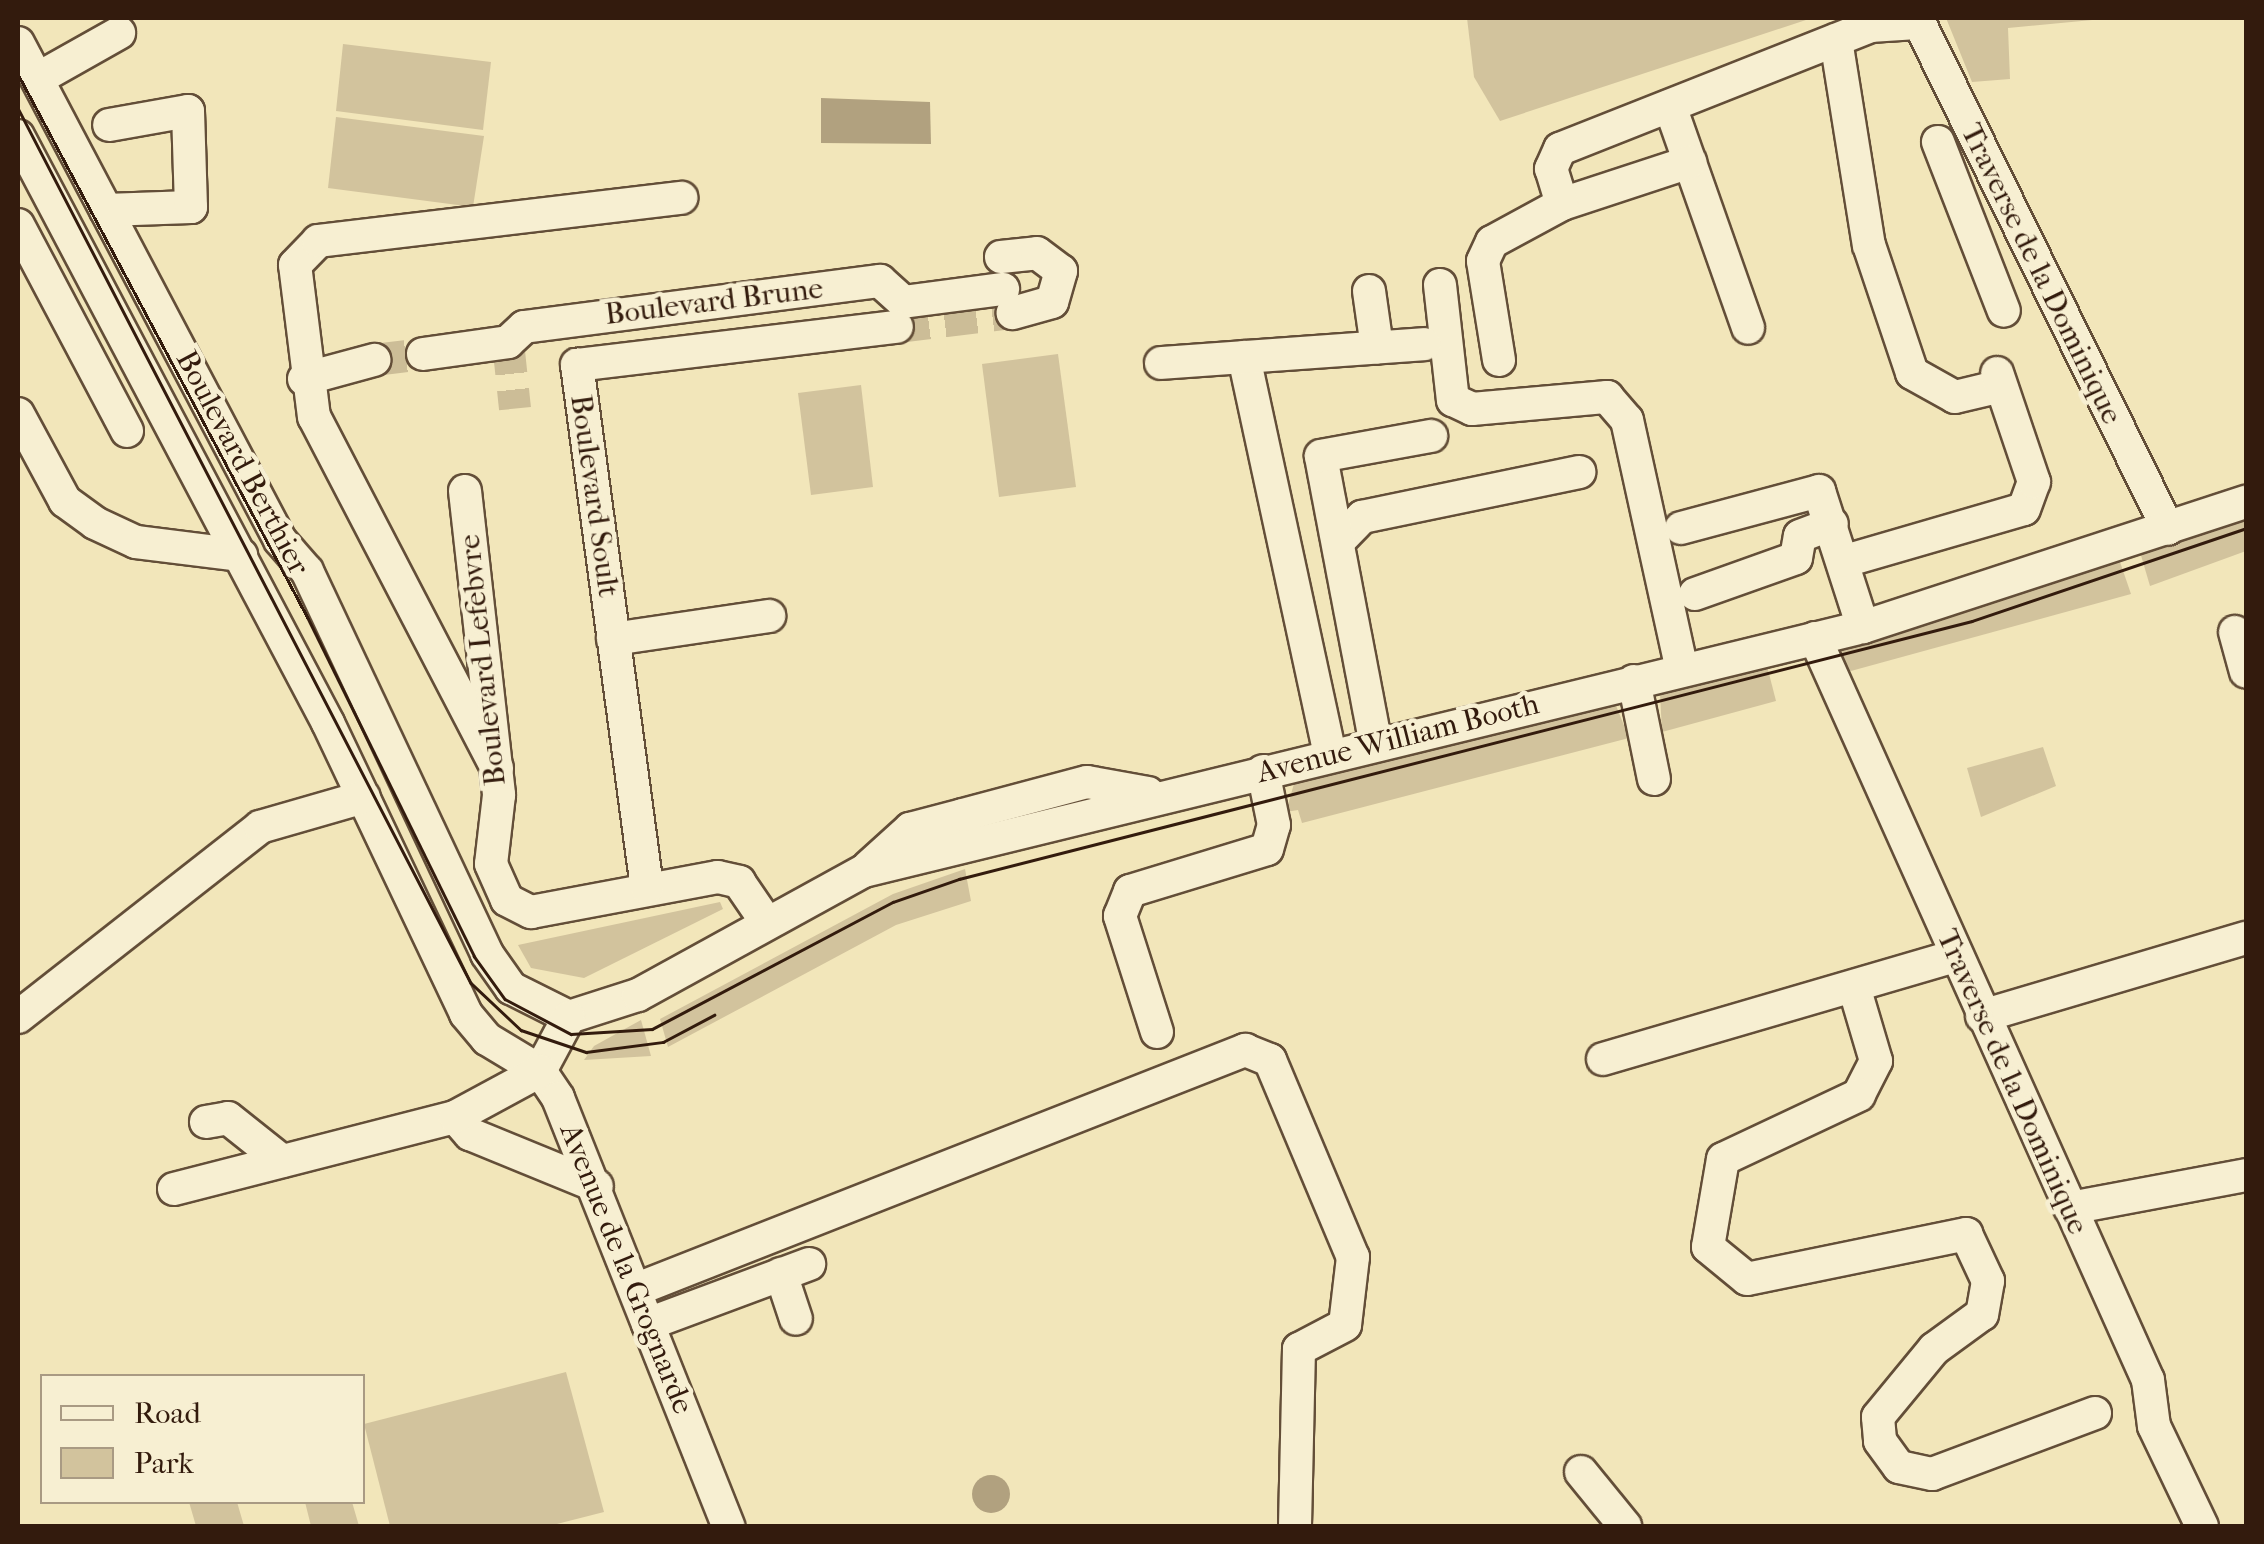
<!DOCTYPE html>
<html>
<head>
<meta charset="utf-8">
<style>
  body { margin:0 }
  #map { position:relative; width:2264px; height:1544px; overflow:hidden; background:#f2e6ba; font-family:"IM FELL French Canon",serif }
  div>[style] { position:absolute }
  .green>* { inset:0; background:#d2c39d }
  .water>* { inset:0; background:#b1a17f }
  .round { border-radius:50% }
  .minor-tunnel>* { height:32px; margin-top:-16px; transform-origin:0; background:repeating-linear-gradient(90deg,#ccbd97 0 32px,transparent 0 48px) }
  .roads { filter:drop-shadow(2px 0 #634e38) drop-shadow(-2px 0 #634e38) drop-shadow(0 2px #634e38) drop-shadow(0 -2px #634e38) }
  .minor>* { height:32px; margin:-16px; padding:0 16px; transform-origin:16px; border-radius:16px; background:#f7efd2 }
  .tram>* { height:2.5px; margin:-1.25px; padding:0 1.25px; transform-origin:1.25px; border-radius:1.25px; background:#331b0d }
  span { translate:-50% -50%; white-space:nowrap; text-align:center; line-height:1.15; -webkit-text-stroke:9px #f7efd2; paint-order:stroke }
  .street-label { font-size:30px; color:#331b0d }
  .frame { position:absolute; inset:0; border:20px solid #331b0d; pointer-events:none }
  .legend { position:absolute; left:40px; top:1374px; width:325px; height:130px; box-sizing:border-box; background:#f7efd2; border:2px solid #a99a83; margin:0; padding:12px 18px; list-style:none; font-size:30px; color:#331b0d }
  .legend li { display:flex; align-items:center; gap:20px; height:50px }
  .legend b { width:50px; border:2px solid #a99a83 }
</style>
</head>
<body>
<div id="map">
  <div class="green">
    <i style="clip-path:polygon(1467px 18px,1812px 18px,1500px 121px,1474px 77px)"></i>
    <i style="clip-path:polygon(1946px 18px,2113px 18px,2008px 28px,2010px 79px,1972px 82px)"></i>
    <i style="clip-path:polygon(343px 44px,491px 62px,483px 130px,336px 111px)"></i>
    <i style="clip-path:polygon(336px 117px,484px 136px,473px 207px,328px 188px)"></i>
    <i style="clip-path:polygon(1058px 354px,1076px 487px,999px 497px,982px 364px)"></i>
    <i style="clip-path:polygon(861px 385px,873px 487px,811px 495px,798px 393px)"></i>
    <i style="clip-path:polygon(2246px 517px,2246px 551px,2150px 586px,2140px 552px)"></i>
    <i style="clip-path:polygon(2119px 559px,2131px 594px,1840px 674px,1840px 646px)"></i>
    <i style="clip-path:polygon(1765px 658px,1776px 701px,1662px 732px,1660px 693px)"></i>
    <i style="clip-path:polygon(1615px 703px,1629px 738px,1302px 823px,1298px 810px,1286px 812px,1295px 780px)"></i>
    <i style="clip-path:polygon(2043px 747px,2056px 786px,1981px 817px,1967px 768px)"></i>
    <i style="clip-path:polygon(965px 869px,971px 901px,896px 925px,668px 1047px,660px 1019px,893px 894px)"></i>
    <i style="clip-path:polygon(720px 902px,723px 909px,584px 978px,531px 968px,518px 945px)"></i>
    <i style="clip-path:polygon(641px 1020px,651px 1056px,584px 1060px,594px 1046px)"></i>
    <i style="clip-path:polygon(566px 1372px,604px 1512px,549px 1526px,390px 1526px,364px 1424px)"></i>
    <i style="clip-path:polygon(189px 1502px,237px 1502px,244px 1526px,196px 1526px)"></i>
    <i style="clip-path:polygon(305px 1502px,352px 1502px,359px 1526px,311px 1526px)"></i>
  </div>
  <div class="water">
    <i style="clip-path:polygon(821px 98px,930px 102px,931px 144px,821px 143px)"></i>
    <i class="round" style="left:972px;top:1475px;width:38px;height:38px"></i>
  </div>
  <div class="minor-tunnel">
    <i style="left:897px;top:327px;width:117px;rotate:-6.9deg"></i>
    <i style="left:508px;top:342px;width:67px;rotate:84deg"></i>
    <i style="left:374px;top:360px;width:49px;rotate:-7deg"></i>
  </div>
  <div class="roads">
    <div class="minor">
      <i style="left:1917px;top:18px;width:569px;rotate:63.84deg"></i>
      <i style="left:1836px;top:40px;width:208px;rotate:80.9deg"></i>
      <i style="left:1869px;top:245px;width:135px;rotate:71.4deg"></i>
      <i style="left:1912px;top:373px;width:49px;rotate:29.2deg"></i>
      <i style="left:1955px;top:397px;width:47px;rotate:-13.4deg"></i>
      <i style="left:18px;top:43px;width:562px;rotate:62.2deg"></i>
      <i style="left:280px;top:540px;width:41px;rotate:48.9deg"></i>
      <i style="left:307px;top:571px;width:423px;rotate:64.8deg"></i>
      <i style="left:487px;top:954px;width:42px;rotate:54.8deg"></i>
      <i style="left:511px;top:988px;width:65px;rotate:26.6deg"></i>
      <i style="left:569px;top:1017px;width:72px;rotate:-17.7deg"></i>
      <i style="left:638px;top:995px;width:258px;rotate:-28.8deg"></i>
      <i style="left:864px;top:871px;width:1028px;rotate:-13.73deg"></i>
      <i style="left:1863px;top:627px;width:403px;rotate:-18.1deg"></i>
      <i style="left:39px;top:78px;width:92px;rotate:-29.4deg"></i>
      <i style="left:1670px;top:106px;width:235px;rotate:70.6deg"></i>
      <i style="left:18px;top:136px;width:664px;rotate:62.16deg"></i>
      <i style="left:328px;top:723px;width:322px;rotate:64.6deg"></i>
      <i style="left:466px;top:1014px;width:33px;rotate:50deg"></i>
      <i style="left:487px;top:1039px;width:62px;rotate:31.1deg"></i>
      <i style="left:540px;top:1071px;width:32px;rotate:56deg"></i>
      <i style="left:558px;top:1098px;width:461px;rotate:68.3deg"></i>
      <i style="left:1938px;top:142px;width:181px;rotate:68.7deg"></i>
      <i style="left:1562px;top:204px;width:135px;rotate:-18.2deg"></i>
      <i style="left:106px;top:210px;width:85px;rotate:-2deg"></i>
      <i style="left:191px;top:207px;width:96px;rotate:-91.8deg"></i>
      <i style="left:188px;top:111px;width:80px;rotate:170deg"></i>
      <i style="left:18px;top:225px;width:233px;rotate:62.1deg"></i>
      <i style="left:1001px;top:257px;width:36px;rotate:-6deg"></i>
      <i style="left:1037px;top:253px;width:30px;rotate:37deg"></i>
      <i style="left:1061px;top:271px;width:32px;rotate:106deg"></i>
      <i style="left:1052px;top:302px;width:41px;rotate:164.2deg"></i>
      <i style="left:1440px;top:285px;width:116px;rotate:83.6deg"></i>
      <i style="left:1453px;top:400px;width:21px;rotate:25deg"></i>
      <i style="left:1472px;top:409px;width:136px;rotate:-5.1deg"></i>
      <i style="left:1607px;top:397px;width:30px;rotate:49deg"></i>
      <i style="left:1627px;top:420px;width:256px;rotate:77.6deg"></i>
      <i style="left:1369px;top:291px;width:57px;rotate:81.9deg"></i>
      <i style="left:423px;top:354px;width:86px;rotate:-8deg"></i>
      <i style="left:508px;top:342px;width:22px;rotate:-43deg"></i>
      <i style="left:524px;top:327px;width:359px;rotate:-7.4deg"></i>
      <i style="left:880px;top:281px;width:31px;rotate:42deg"></i>
      <i style="left:903px;top:302px;width:101px;rotate:-7.4deg"></i>
      <i style="left:1244px;top:357px;width:408px;rotate:77.8deg"></i>
      <i style="left:1499px;top:360px;width:100px;rotate:-99.2deg"></i>
      <i style="left:1483px;top:261px;width:21px;rotate:-65deg"></i>
      <i style="left:1492px;top:242px;width:80px;rotate:-28.5deg"></i>
      <i style="left:1562px;top:204px;width:37px;rotate:-107deg"></i>
      <i style="left:1551px;top:169px;width:22px;rotate:-66deg"></i>
      <i style="left:1560px;top:149px;width:334px;rotate:-21.6deg"></i>
      <i style="left:1870px;top:26px;width:47px;rotate:-3.7deg"></i>
      <i style="left:1161px;top:363px;width:264px;rotate:-4.1deg"></i>
      <i style="left:304px;top:379px;width:73px;rotate:-15.2deg"></i>
      <i style="left:18px;top:414px;width:99px;rotate:61.6deg"></i>
      <i style="left:65px;top:501px;width:37px;rotate:36deg"></i>
      <i style="left:95px;top:523px;width:45px;rotate:24.9deg"></i>
      <i style="left:136px;top:542px;width:106px;rotate:7.1deg"></i>
      <i style="left:465px;top:491px;width:306px;rotate:83.6deg"></i>
      <i style="left:499px;top:795px;width:69px;rotate:96.6deg"></i>
      <i style="left:491px;top:864px;width:39px;rotate:66deg"></i>
      <i style="left:507px;top:900px;width:27px;rotate:27deg"></i>
      <i style="left:531px;top:912px;width:190px;rotate:-10.6deg"></i>
      <i style="left:718px;top:877px;width:22px;rotate:13deg"></i>
      <i style="left:739px;top:882px;width:46px;rotate:55.6deg"></i>
      <i style="left:1681px;top:528px;width:143px;rotate:-15deg"></i>
      <i style="left:1819px;top:491px;width:143px;rotate:72.1deg"></i>
      <i style="left:1338px;top:542px;width:35px;rotate:-46deg"></i>
      <i style="left:1362px;top:517px;width:222px;rotate:-11.7deg"></i>
      <i style="left:1845px;top:561px;width:186px;rotate:-16.2deg"></i>
      <i style="left:2024px;top:509px;width:29px;rotate:-70deg"></i>
      <i style="left:2034px;top:482px;width:115px;rotate:-108.7deg"></i>
      <i style="left:1695px;top:594px;width:107px;rotate:-19.6deg"></i>
      <i style="left:1796px;top:558px;width:22px;rotate:-80deg"></i>
      <i style="left:1800px;top:536px;width:34px;rotate:-21deg"></i>
      <i style="left:2235px;top:632px;width:41px;rotate:74.6deg"></i>
      <i style="left:1815px;top:638px;width:813px;rotate:65.83deg"></i>
      <i style="left:2148px;top:1380px;width:46px;rotate:82.6deg"></i>
      <i style="left:2154px;top:1426px;width:111px;rotate:64.4deg"></i>
      <i style="left:613px;top:639px;width:158px;rotate:-8.4deg"></i>
      <i style="left:1634px;top:681px;width:100px;rotate:78.5deg"></i>
      <i style="left:1376px;top:745px;width:294px;rotate:-100.8deg"></i>
      <i style="left:1321px;top:456px;width:112px;rotate:-10.3deg"></i>
      <i style="left:497px;top:768px;width:396px;rotate:-117.5deg"></i>
      <i style="left:314px;top:417px;width:153px;rotate:-97.1deg"></i>
      <i style="left:295px;top:265px;width:33px;rotate:-46deg"></i>
      <i style="left:318px;top:241px;width:366px;rotate:-6.8deg"></i>
      <i style="left:868px;top:867px;width:57px;rotate:-42.1deg"></i>
      <i style="left:910px;top:829px;width:55px;rotate:-14.8deg"></i>
      <i style="left:963px;top:815px;width:128px;rotate:-14.9deg"></i>
      <i style="left:1087px;top:782px;width:62px;rotate:10.2deg"></i>
      <i style="left:647px;top:888px;width:528px;rotate:-97.62deg"></i>
      <i style="left:577px;top:365px;width:322px;rotate:-6.8deg"></i>
      <i style="left:1855px;top:990px;width:74px;rotate:73.5deg"></i>
      <i style="left:1876px;top:1061px;width:38px;rotate:117deg"></i>
      <i style="left:1859px;top:1095px;width:150px;rotate:154.8deg"></i>
      <i style="left:1723px;top:1159px;width:89px;rotate:99.7deg"></i>
      <i style="left:1708px;top:1247px;width:50px;rotate:39.4deg"></i>
      <i style="left:1747px;top:1279px;width:224px;rotate:-11.6deg"></i>
      <i style="left:1966px;top:1234px;width:52px;rotate:64.9deg"></i>
      <i style="left:1988px;top:1281px;width:34px;rotate:100deg"></i>
      <i style="left:1982px;top:1314px;width:59px;rotate:143.9deg"></i>
      <i style="left:1934px;top:1349px;width:88px;rotate:129.5deg"></i>
      <i style="left:1878px;top:1417px;width:24px;rotate:85deg"></i>
      <i style="left:1880px;top:1441px;width:32px;rotate:54deg"></i>
      <i style="left:1899px;top:1467px;width:34px;rotate:12deg"></i>
      <i style="left:1932px;top:1474px;width:174px;rotate:-20.5deg"></i>
      <i style="left:1982px;top:1016px;width:275px;rotate:-16.5deg"></i>
      <i style="left:18px;top:1017px;width:308px;rotate:-38.1deg"></i>
      <i style="left:260px;top:827px;width:108px;rotate:-16.1deg"></i>
      <i style="left:1157px;top:1032px;width:122px;rotate:-107.7deg"></i>
      <i style="left:1120px;top:916px;width:27px;rotate:-68deg"></i>
      <i style="left:1130px;top:891px;width:143px;rotate:-17deg"></i>
      <i style="left:1267px;top:849px;width:25px;rotate:-74deg"></i>
      <i style="left:1274px;top:825px;width:55px;rotate:-101.5deg"></i>
      <i style="left:1603px;top:1059px;width:367px;rotate:-16.3deg"></i>
      <i style="left:540px;top:1071px;width:61px;rotate:-61.8deg"></i>
      <i style="left:455px;top:1117px;width:23px;rotate:49deg"></i>
      <i style="left:470px;top:1134px;width:137px;rotate:22.3deg"></i>
      <i style="left:206px;top:1122px;width:22px;rotate:-10deg"></i>
      <i style="left:228px;top:1118px;width:69px;rotate:38.5deg"></i>
      <i style="left:174px;top:1189px;width:290px;rotate:-14.4deg"></i>
      <i style="left:455px;top:1117px;width:97px;rotate:-28.4deg"></i>
      <i style="left:2070px;top:1208px;width:179px;rotate:-10.6deg"></i>
      <i style="left:781px;top:1274px;width:47px;rotate:71.6deg"></i>
      <i style="left:635px;top:1290px;width:656px;rotate:-21.48deg"></i>
      <i style="left:1245px;top:1050px;width:27px;rotate:22deg"></i>
      <i style="left:1270px;top:1060px;width:214px;rotate:67.2deg"></i>
      <i style="left:1353px;top:1257px;width:68px;rotate:96.7deg"></i>
      <i style="left:1345px;top:1325px;width:52px;rotate:152.4deg"></i>
      <i style="left:1299px;top:1349px;width:177px;rotate:91.3deg"></i>
      <i style="left:648px;top:1324px;width:172px;rotate:-20.4deg"></i>
      <i style="left:1581px;top:1472px;width:70px;rotate:50.8deg"></i>
    </div>
  </div>
  <div class="tram">
    <i style="left:18px;top:74px;width:616px;rotate:61.94deg"></i>
    <i style="left:308px;top:618px;width:377px;rotate:63.8deg"></i>
    <i style="left:474px;top:956px;width:53px;rotate:54.2deg"></i>
    <i style="left:505px;top:999px;width:75px;rotate:27.9deg"></i>
    <i style="left:571px;top:1034px;width:81px;rotate:-3.5deg"></i>
    <i style="left:652px;top:1029px;width:272px;rotate:-27.8deg"></i>
    <i style="left:893px;top:902px;width:70px;rotate:-19.2deg"></i>
    <i style="left:959px;top:879px;width:1045px;rotate:-14.29deg"></i>
    <i style="left:1972px;top:621px;width:289px;rotate:-18.7deg"></i>
    <i style="left:18px;top:108px;width:985px;rotate:62.63deg"></i>
    <i style="left:471px;top:983px;width:69px;rotate:43.2deg"></i>
    <i style="left:521px;top:1030px;width:69px;rotate:18.7deg"></i>
    <i style="left:586px;top:1052px;width:78px;rotate:-7.4deg"></i>
    <i style="left:663px;top:1042px;width:58px;rotate:-27.9deg"></i>
  </div>
  <div class="street-label">
    <span style="left:2041px;top:274px;rotate:64deg">Traverse de la Dominique</span>
    <span style="left:714px;top:302px;rotate:-7deg">Boulevard Brune</span>
    <span style="left:242px;top:463px;rotate:62deg">Boulevard Berthier</span>
    <span style="left:594px;top:496px;rotate:82deg">Boulevard Soult</span>
    <span style="left:483px;top:660px;rotate:-96deg">Boulevard Lefebvre</span>
    <span style="left:1398px;top:739px;rotate:-14deg">Avenue William Booth</span>
    <span style="left:2012px;top:1082px;rotate:66deg">Traverse de la Dominique</span>
    <span style="left:626px;top:1269px;rotate:68deg">Avenue de la Grognarde</span>
  </div>
  <div class="frame"></div>
  <ul class="legend">
  <li><b style="height:12px;background:#f7efd2"></b>Road</li>
  <li><b style="height:28px;background:#d2c39d"></b>Park</li>
  </ul>
</div>
</body>
</html>
